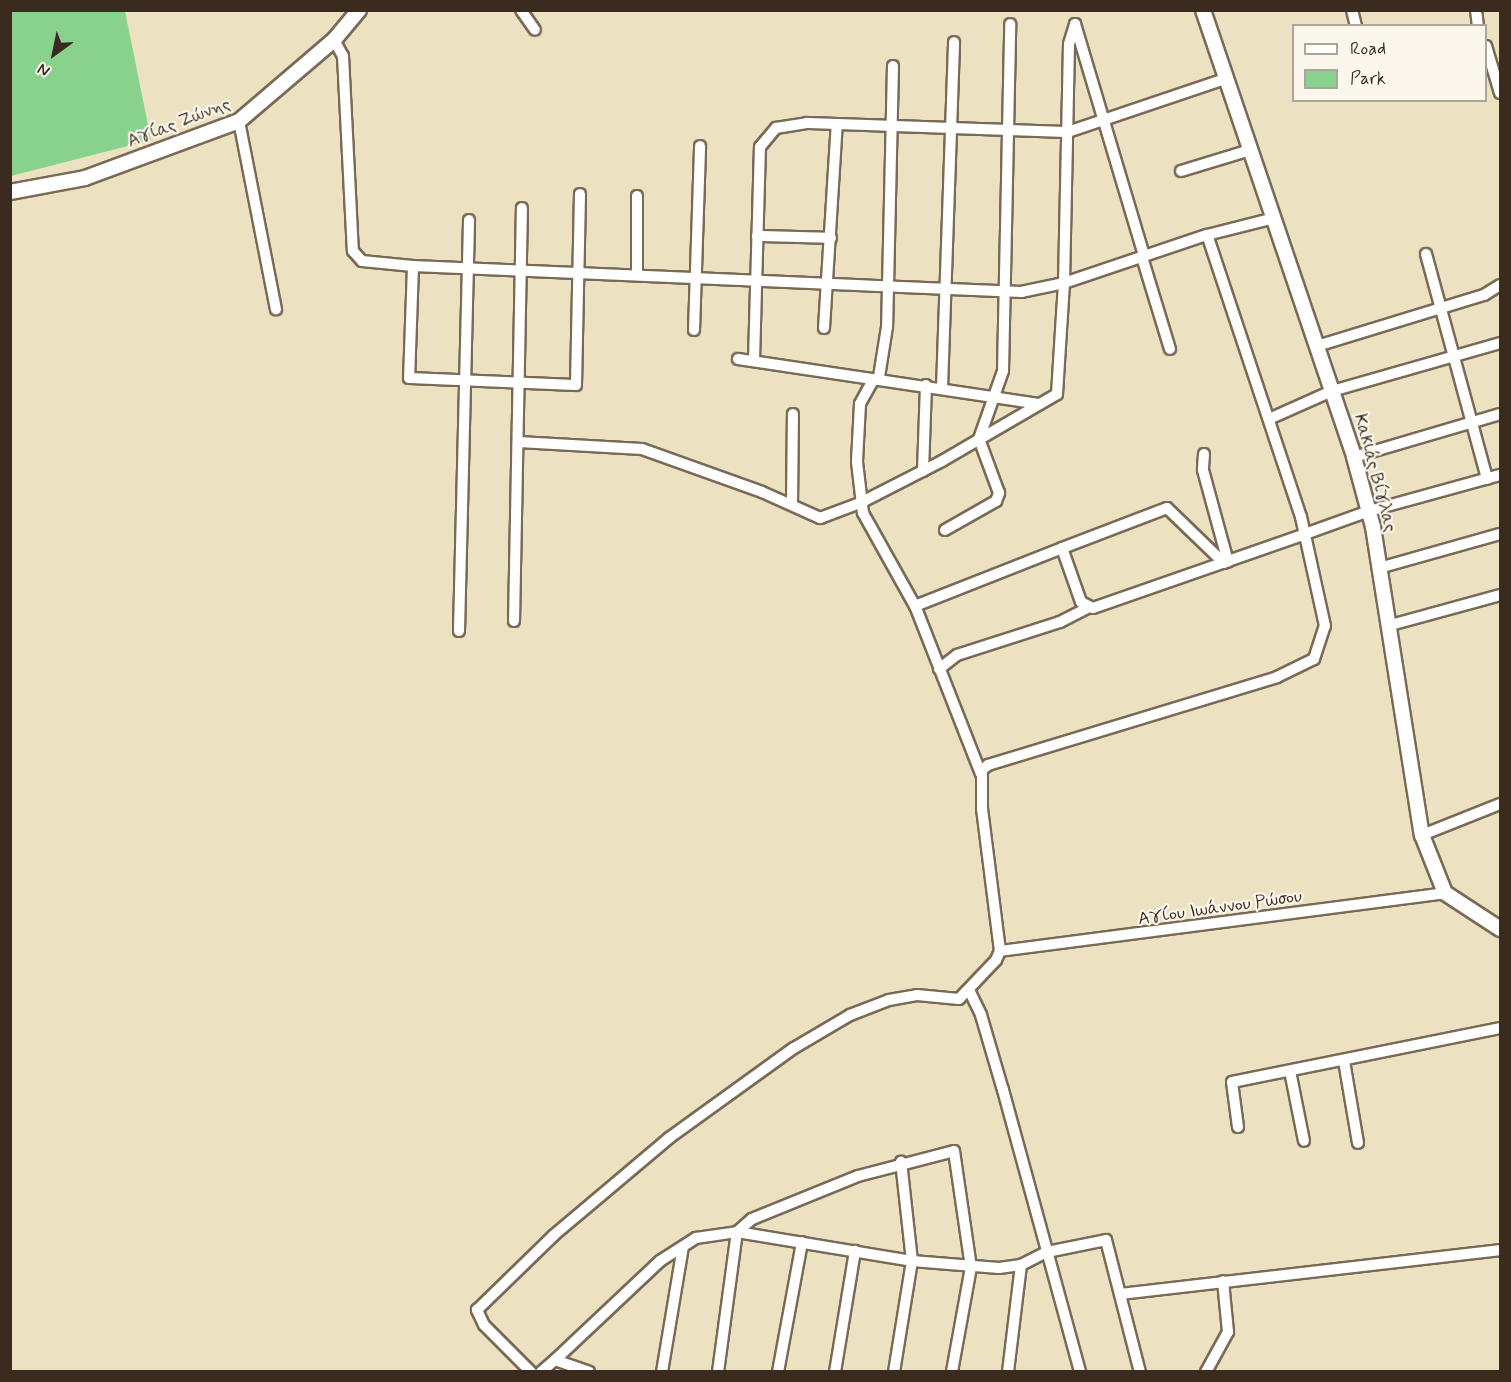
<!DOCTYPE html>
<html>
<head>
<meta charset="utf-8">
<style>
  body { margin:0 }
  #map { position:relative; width:1511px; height:1382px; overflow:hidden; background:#ece1c0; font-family:Mynerve,sans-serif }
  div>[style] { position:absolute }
  .green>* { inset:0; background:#89d28e }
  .roads { filter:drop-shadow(2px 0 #796a57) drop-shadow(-2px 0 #796a57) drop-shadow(0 2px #796a57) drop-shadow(0 -2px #796a57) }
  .minor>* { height:10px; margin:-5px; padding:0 5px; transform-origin:5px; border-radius:5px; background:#fff }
  .tertiary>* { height:14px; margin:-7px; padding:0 7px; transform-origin:7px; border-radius:7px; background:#fff }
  span { translate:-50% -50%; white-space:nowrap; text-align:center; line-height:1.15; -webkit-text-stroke:4.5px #fbf7ec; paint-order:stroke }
  .street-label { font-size:18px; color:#3b2a1e }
  .frame { position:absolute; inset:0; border:12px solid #3b2a1e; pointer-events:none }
  .legend { position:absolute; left:1292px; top:24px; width:195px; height:78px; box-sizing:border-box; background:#fbf7ec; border:2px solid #aea59a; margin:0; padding:8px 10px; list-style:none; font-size:18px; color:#3b2a1e }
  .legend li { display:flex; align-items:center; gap:12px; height:30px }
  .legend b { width:30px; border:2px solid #aea59a }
  .north { position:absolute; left:24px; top:24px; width:60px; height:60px; -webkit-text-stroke:4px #fbf7ec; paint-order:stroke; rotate:213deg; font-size:16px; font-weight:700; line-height:24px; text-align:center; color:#3b2a1e }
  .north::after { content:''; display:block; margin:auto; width:21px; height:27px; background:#3b2a1e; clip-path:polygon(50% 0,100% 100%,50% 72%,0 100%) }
</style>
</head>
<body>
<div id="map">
  <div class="green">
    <i style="clip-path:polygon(11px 10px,125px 11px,151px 140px,11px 176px)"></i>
  </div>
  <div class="roads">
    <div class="minor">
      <i style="left:521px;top:10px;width:24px;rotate:55deg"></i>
      <i style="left:1352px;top:10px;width:16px;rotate:76deg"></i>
      <i style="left:1476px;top:10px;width:16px;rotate:83deg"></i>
      <i style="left:334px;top:40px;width:18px;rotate:61deg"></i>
      <i style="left:343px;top:56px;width:195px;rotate:87.1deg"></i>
      <i style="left:353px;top:251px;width:13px;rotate:48deg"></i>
      <i style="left:362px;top:261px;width:51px;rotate:5.6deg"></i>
      <i style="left:413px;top:266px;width:609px;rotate:2.45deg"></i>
      <i style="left:1021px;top:292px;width:44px;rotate:-11.8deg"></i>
      <i style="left:1064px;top:283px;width:239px;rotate:-88.8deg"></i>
      <i style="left:1069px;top:44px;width:21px;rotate:-73deg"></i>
      <i style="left:1075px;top:24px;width:242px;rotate:73.4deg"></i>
      <i style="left:1486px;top:46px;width:49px;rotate:73.4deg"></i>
      <i style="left:893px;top:66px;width:261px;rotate:91.3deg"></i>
      <i style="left:887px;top:327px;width:51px;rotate:99.1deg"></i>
      <i style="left:879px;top:377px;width:9px;rotate:144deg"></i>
      <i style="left:872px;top:382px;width:25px;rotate:119deg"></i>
      <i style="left:860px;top:404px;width:58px;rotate:93deg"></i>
      <i style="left:857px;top:462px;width:51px;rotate:83.3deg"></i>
      <i style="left:863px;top:513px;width:107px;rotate:60.8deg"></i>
      <i style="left:239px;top:121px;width:192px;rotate:78.9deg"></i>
      <i style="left:1181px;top:171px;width:72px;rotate:-16.9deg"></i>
      <i style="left:757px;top:236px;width:74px;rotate:1.5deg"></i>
      <i style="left:1426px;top:254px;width:233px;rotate:74.8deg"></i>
      <i style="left:1142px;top:257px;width:96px;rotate:73.1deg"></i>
      <i style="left:413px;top:266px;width:112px;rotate:92deg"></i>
      <i style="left:409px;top:378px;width:167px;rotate:2.4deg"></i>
      <i style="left:576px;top:385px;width:191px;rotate:-88.8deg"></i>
      <i style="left:637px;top:275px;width:79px;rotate:-90deg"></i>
      <i style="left:824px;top:328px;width:204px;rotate:-86.4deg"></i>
      <i style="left:694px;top:330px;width:184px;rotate:-88.1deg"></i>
      <i style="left:1317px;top:346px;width:175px;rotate:-17deg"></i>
      <i style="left:1484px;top:295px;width:19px;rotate:-32deg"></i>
      <i style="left:738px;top:359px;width:304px;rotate:8.5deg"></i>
      <i style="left:754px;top:360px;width:213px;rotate:-88.4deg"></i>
      <i style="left:760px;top:147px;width:25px;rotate:-50deg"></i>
      <i style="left:776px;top:128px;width:31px;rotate:-9deg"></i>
      <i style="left:807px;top:123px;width:261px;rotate:2deg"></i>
      <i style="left:1068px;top:132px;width:166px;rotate:-18.7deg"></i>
      <i style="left:942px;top:388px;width:346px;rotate:-88deg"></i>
      <i style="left:1269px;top:419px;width:69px;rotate:-24deg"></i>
      <i style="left:1332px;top:391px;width:175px;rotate:-15.9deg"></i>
      <i style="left:519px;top:442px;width:123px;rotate:3.3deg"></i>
      <i style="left:642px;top:449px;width:127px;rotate:19.7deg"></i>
      <i style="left:762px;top:492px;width:64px;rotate:24.1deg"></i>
      <i style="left:820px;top:518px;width:43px;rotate:-20.6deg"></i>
      <i style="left:860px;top:503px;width:92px;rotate:-27.1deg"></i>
      <i style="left:942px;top:461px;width:133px;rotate:-30.2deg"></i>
      <i style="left:1057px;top:394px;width:111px;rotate:-86.4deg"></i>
      <i style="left:1064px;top:283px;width:151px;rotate:-18.6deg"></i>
      <i style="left:1207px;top:235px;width:69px;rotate:-14.2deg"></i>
      <i style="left:1204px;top:454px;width:16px;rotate:94deg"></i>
      <i style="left:1203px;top:470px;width:95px;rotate:74.8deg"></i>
      <i style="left:1354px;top:457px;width:152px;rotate:-16.4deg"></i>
      <i style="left:923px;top:471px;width:86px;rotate:-88deg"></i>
      <i style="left:792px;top:505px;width:91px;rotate:-89.4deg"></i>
      <i style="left:945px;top:530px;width:59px;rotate:-29.6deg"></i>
      <i style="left:996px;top:501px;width:9px;rotate:-69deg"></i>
      <i style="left:999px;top:493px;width:58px;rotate:-110.3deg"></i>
      <i style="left:979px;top:439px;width:72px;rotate:-70.6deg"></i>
      <i style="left:1003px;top:371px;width:347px;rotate:-88.8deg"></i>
      <i style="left:1224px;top:563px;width:79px;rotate:-136deg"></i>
      <i style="left:1167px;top:508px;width:112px;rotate:159.1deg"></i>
      <i style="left:1062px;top:548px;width:57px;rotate:70.6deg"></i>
      <i style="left:1081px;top:602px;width:13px;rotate:27deg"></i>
      <i style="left:1093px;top:608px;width:225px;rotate:-19.2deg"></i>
      <i style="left:1305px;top:534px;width:68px;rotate:-19.8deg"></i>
      <i style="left:1369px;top:511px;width:136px;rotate:-15.4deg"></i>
      <i style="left:1379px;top:568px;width:126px;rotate:-15.7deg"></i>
      <i style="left:514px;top:621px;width:413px;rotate:-88.9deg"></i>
      <i style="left:1387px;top:626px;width:117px;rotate:-15.3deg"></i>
      <i style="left:459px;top:631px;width:411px;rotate:-88.6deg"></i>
      <i style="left:939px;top:669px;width:23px;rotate:-38deg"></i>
      <i style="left:957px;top:655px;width:108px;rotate:-17.8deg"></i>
      <i style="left:1060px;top:622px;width:30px;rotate:-27deg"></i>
      <i style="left:981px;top:774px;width:180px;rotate:-111.4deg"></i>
      <i style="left:915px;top:606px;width:158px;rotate:-21.5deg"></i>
      <i style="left:1422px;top:835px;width:84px;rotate:-21.7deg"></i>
      <i style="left:1000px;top:951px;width:449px;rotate:-7.4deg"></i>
      <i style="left:969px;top:990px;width:28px;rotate:64deg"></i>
      <i style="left:981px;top:1015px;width:78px;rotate:73.7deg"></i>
      <i style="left:1003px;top:1090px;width:292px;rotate:74.7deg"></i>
      <i style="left:1344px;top:1061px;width:83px;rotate:80.3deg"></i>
      <i style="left:1290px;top:1071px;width:71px;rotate:78.7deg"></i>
      <i style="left:1238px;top:1127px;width:45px;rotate:-97.6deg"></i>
      <i style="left:1232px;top:1082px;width:273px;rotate:-11.4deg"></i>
      <i style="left:1121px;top:1294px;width:382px;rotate:-6.6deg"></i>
      <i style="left:555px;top:1360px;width:144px;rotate:-43.3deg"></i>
      <i style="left:660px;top:1261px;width:43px;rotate:-32.6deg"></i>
      <i style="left:696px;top:1238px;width:41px;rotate:-8.3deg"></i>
      <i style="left:737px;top:1232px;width:177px;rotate:9.4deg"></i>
      <i style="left:912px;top:1261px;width:87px;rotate:4.6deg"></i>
      <i style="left:999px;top:1268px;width:22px;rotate:-8deg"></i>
      <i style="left:1021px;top:1265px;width:29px;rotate:-27deg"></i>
      <i style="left:1047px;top:1252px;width:60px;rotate:-11.5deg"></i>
      <i style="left:1106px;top:1240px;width:136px;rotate:75.6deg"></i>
      <i style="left:531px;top:1372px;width:66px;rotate:-135deg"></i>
      <i style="left:484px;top:1325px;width:17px;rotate:-115deg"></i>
      <i style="left:477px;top:1310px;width:107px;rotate:-44.2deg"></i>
      <i style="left:554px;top:1235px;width:150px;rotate:-40.1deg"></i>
      <i style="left:669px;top:1138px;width:154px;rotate:-35.8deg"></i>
      <i style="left:794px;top:1048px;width:65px;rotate:-30.5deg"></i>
      <i style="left:850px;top:1015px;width:42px;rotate:-21deg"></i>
      <i style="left:889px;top:1000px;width:28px;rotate:-10deg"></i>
      <i style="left:917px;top:995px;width:42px;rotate:5.4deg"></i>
      <i style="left:959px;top:999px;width:54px;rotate:-46.5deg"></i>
      <i style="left:996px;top:960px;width:10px;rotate:-66deg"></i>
      <i style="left:1000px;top:951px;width:143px;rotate:-97.2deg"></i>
      <i style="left:982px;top:809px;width:39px;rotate:-90deg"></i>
      <i style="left:982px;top:770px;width:8px;rotate:-40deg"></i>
      <i style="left:988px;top:765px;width:302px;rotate:-16.9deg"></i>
      <i style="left:1277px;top:677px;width:41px;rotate:-25.9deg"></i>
      <i style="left:1314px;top:659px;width:35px;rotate:-72deg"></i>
      <i style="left:1325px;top:626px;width:112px;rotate:-102.4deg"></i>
      <i style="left:1301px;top:517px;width:297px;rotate:-108.4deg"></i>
      <i style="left:541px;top:1372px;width:18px;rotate:-41deg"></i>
      <i style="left:555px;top:1360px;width:36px;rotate:19deg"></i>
      <i style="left:662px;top:1372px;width:127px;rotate:-80.5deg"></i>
      <i style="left:718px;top:1372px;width:141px;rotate:-82.3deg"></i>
      <i style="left:737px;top:1232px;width:20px;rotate:-41deg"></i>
      <i style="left:752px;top:1219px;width:114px;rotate:-22.1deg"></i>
      <i style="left:858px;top:1176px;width:99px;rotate:-14.6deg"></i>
      <i style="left:954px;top:1151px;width:117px;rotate:81.7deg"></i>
      <i style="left:971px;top:1267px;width:107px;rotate:100.3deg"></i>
      <i style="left:778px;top:1372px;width:132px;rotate:-79.5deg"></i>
      <i style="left:835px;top:1372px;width:123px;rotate:-80.6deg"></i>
      <i style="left:894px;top:1372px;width:112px;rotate:-80.8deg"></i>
      <i style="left:912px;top:1261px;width:100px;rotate:-96.3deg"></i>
      <i style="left:1008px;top:1372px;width:108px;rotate:-83.1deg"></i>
      <i style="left:1206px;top:1372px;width:46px;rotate:-61.2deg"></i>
      <i style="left:1228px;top:1332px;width:51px;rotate:-95.6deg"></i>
    </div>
    <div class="tertiary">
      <i style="left:1203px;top:10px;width:472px;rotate:71.3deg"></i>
      <i style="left:1354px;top:457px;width:73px;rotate:74.8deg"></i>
      <i style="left:1373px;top:527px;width:312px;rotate:81deg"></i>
      <i style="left:1422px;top:835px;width:62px;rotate:68.4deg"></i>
      <i style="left:1445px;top:893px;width:66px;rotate:33.2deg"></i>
      <i style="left:10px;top:192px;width:76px;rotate:-10.6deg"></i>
      <i style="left:85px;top:178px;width:164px;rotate:-20.3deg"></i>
      <i style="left:239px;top:121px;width:125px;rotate:-40.5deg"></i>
      <i style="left:334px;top:40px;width:39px;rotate:-50deg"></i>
    </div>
  </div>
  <div class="street-label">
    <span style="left:179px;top:123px;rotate:-21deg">Αγίας Ζώνης</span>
    <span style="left:1375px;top:473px;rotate:75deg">Κακιάς Βίγλας</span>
    <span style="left:1220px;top:908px;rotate:-8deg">Αγίου Ιωάννου Ρώσου</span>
  </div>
  <div class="frame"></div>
  <ul class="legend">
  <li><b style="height:8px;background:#fff"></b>Road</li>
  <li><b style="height:16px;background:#89d28e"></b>Park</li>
  </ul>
  <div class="north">N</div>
</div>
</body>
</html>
